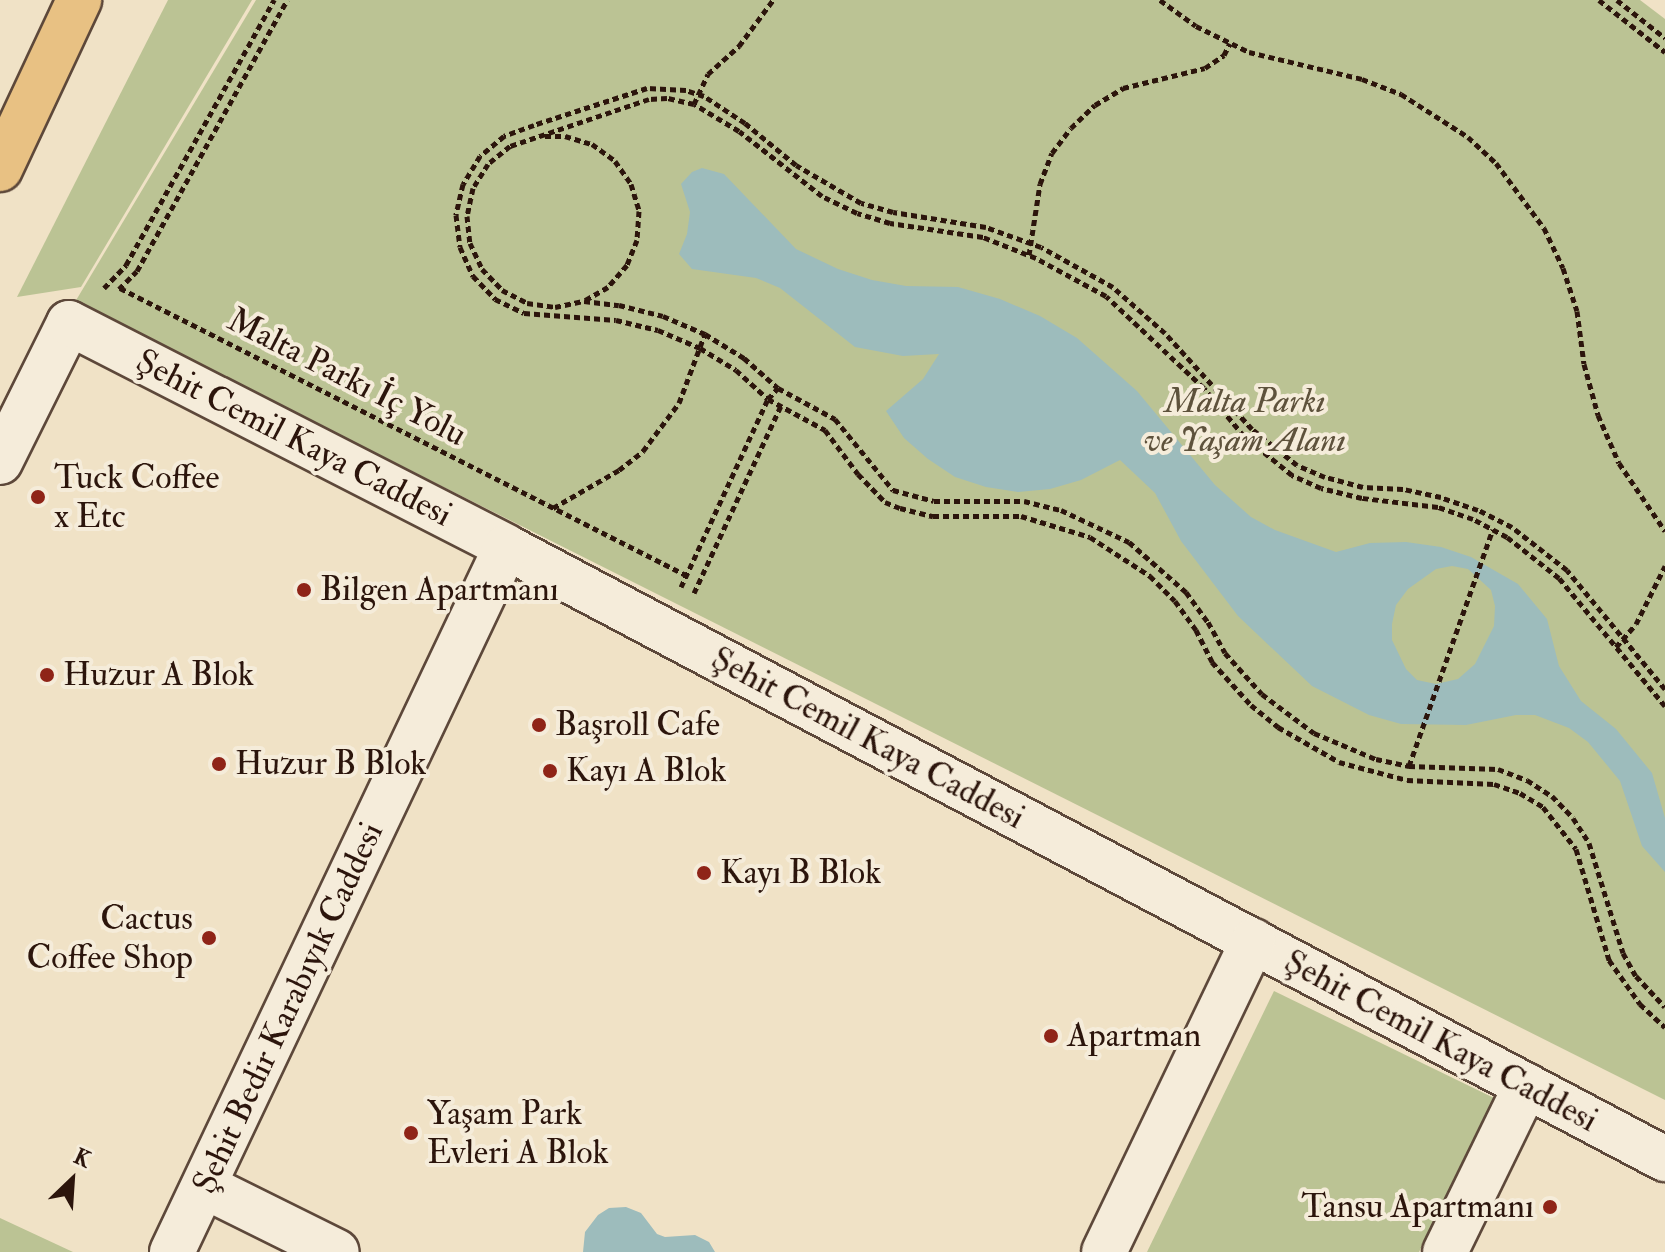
<!DOCTYPE html>
<html>
<head>
<meta charset="utf-8">
<style>
  body { margin:0 }
  #map { position:relative; width:1665px; height:1252px; overflow:hidden; background:#f0e2c6; font-family:"IM FELL Double Pica",serif }
  div>[style] { position:absolute }
  .green>* { inset:0; background:#bbc394 }
  .water>* { inset:0; background:#9dbcbc }
  .path>* { height:5px; margin-top:-2.5px; transform-origin:0; background:repeating-linear-gradient(90deg,#2c150c 0 6px,transparent 0 10px) }
  .roads { filter:drop-shadow(2px 0 #5d483a) drop-shadow(-2px 0 #5d483a) drop-shadow(0 2px #5d483a) drop-shadow(0 -2px #5d483a) }
  .minor>* { height:44px; margin:-22px; padding:0 22px; transform-origin:22px; border-radius:22px; background:#f5ecda }
  .highway>* { height:44px; margin:-22px; padding:0 22px; transform-origin:22px; border-radius:22px; background:#e8c183 }
  .dots>* { width:22px; height:22px; translate:-50% -50%; box-sizing:border-box; border:4px solid #f5ecda; border-radius:50% }
  span { translate:-50% -50%; white-space:nowrap; text-align:center; line-height:1.15; -webkit-text-stroke:8px #f5ecda; paint-order:stroke }
  .street-label { font-size:34px; color:#2c150c }
  .park-label { font-size:34px; color:#5e523c; font-style:italic }
  .poi-label { font-size:34px; color:#2c150c }
  .left { translate:0 -50%; text-align:left }
  .right { translate:-100% -50%; text-align:right }
  .north { position:absolute; left:32px; top:1140px; width:80px; height:80px; -webkit-text-stroke:6px #f5ecda; paint-order:stroke; rotate:25deg; font-size:22px; font-weight:700; line-height:32px; text-align:center; color:#2c150c }
  .north::after { content:''; display:block; margin:auto; width:28px; height:36px; background:#2c150c; clip-path:polygon(50% 0,100% 100%,50% 72%,0 100%) }
</style>
</head>
<body>
<div id="map">
  <div class="green">
    <i style="clip-path:polygon(168px 0,252px 0,81px 287px,17px 297px)"></i>
    <i style="clip-path:polygon(256px 0,1640px 0,1665px 19px,1665px 1100px,75px 302px)"></i>
    <i style="clip-path:polygon(1274px 991px,1494px 1098px,1419px 1252px,1147px 1252px)"></i>
    <i style="clip-path:polygon(0 1218px,73px 1252px,0 1252px)"></i>
  </div>
  <div class="water">
    <i style="clip-path:polygon(evenodd,702px 168px,724px 174px,796px 249px,838px 269px,872px 280px,906px 286px,958px 287px,1000px 299px,1040px 316px,1077px 338px,1137px 391px,1215px 485px,1251px 517px,1275px 530px,1336px 552px,1370px 543px,1406px 542px,1441px 547px,1471px 557px,1518px 584px,1547px 619px,1559px 666px,1581px 701px,1616px 729px,1652px 773px,1665px 818px,1665px 872px,1642px 846px,1620px 781px,1588px 742px,1569px 728px,1535px 715px,1516px 715px,1466px 725px,1401px 724px,1369px 715px,1312px 686px,1238px 616px,1181px 541px,1155px 493px,1120px 460px,1081px 480px,1050px 489px,1018px 492px,986px 487px,955px 477px,928px 459px,904px 438px,886px 411px,923px 379px,939px 354px,903px 356px,855px 347px,780px 288px,756px 278px,692px 269px,679px 254px,687px 234px,690px 212px,681px 184px,692px 172px,702px 168px,1452px 566px,1468px 569px,1491px 590px,1495px 606px,1494px 626px,1475px 664px,1458px 679px,1436px 684px,1417px 680px,1406px 669px,1392px 640px,1392px 624px,1396px 605px,1408px 589px,1436px 569px,1452px 566px)"></i>
    <i style="clip-path:polygon(626px 1207px,641px 1213px,657px 1234px,665px 1237px,695px 1235px,709px 1242px,715px 1252px,583px 1252px,585px 1232px,598px 1215px,609px 1208px)"></i>
  </div>
  <div class="path">
    <i style="left:1160px;top:0;width:44px;rotate:35.8deg"></i>
    <i style="left:1196px;top:26px;width:59px;rotate:26.1deg"></i>
    <i style="left:1249px;top:52px;width:116px;rotate:13.4deg"></i>
    <i style="left:1362px;top:79px;width:42px;rotate:21deg"></i>
    <i style="left:1401px;top:94px;width:80px;rotate:32.7deg"></i>
    <i style="left:1468px;top:137px;width:38px;rotate:43deg"></i>
    <i style="left:1496px;top:163px;width:81px;rotate:53.6deg"></i>
    <i style="left:1544px;top:228px;width:44px;rotate:64.6deg"></i>
    <i style="left:1563px;top:268px;width:45px;rotate:72deg"></i>
    <i style="left:1577px;top:311px;width:53px;rotate:82.5deg"></i>
    <i style="left:1584px;top:364px;width:53px;rotate:74.6deg"></i>
    <i style="left:1598px;top:415px;width:52px;rotate:66.4deg"></i>
    <i style="left:1619px;top:463px;width:82px;rotate:55.9deg"></i>
    <i style="left:1599px;top:0;width:84px;rotate:38.2deg"></i>
    <i style="left:1617px;top:0;width:61px;rotate:38.4deg"></i>
    <i style="left:694px;top:104px;width:33px;rotate:-65deg"></i>
    <i style="left:708px;top:74px;width:42px;rotate:-42.1deg"></i>
    <i style="left:739px;top:46px;width:57px;rotate:-53.5deg"></i>
    <i style="left:545px;top:136px;width:20px"></i>
    <i style="left:565px;top:136px;width:28px;rotate:17deg"></i>
    <i style="left:592px;top:144px;width:29px;rotate:36deg"></i>
    <i style="left:615px;top:161px;width:28px;rotate:55deg"></i>
    <i style="left:631px;top:184px;width:28px;rotate:73deg"></i>
    <i style="left:639px;top:211px;width:29px;rotate:94deg"></i>
    <i style="left:637px;top:240px;width:27px;rotate:112deg"></i>
    <i style="left:627px;top:265px;width:29px;rotate:131deg"></i>
    <i style="left:608px;top:287px;width:28px;rotate:150deg"></i>
    <i style="left:1029px;top:255px;width:72px;rotate:-81.2deg"></i>
    <i style="left:1040px;top:184px;width:33px;rotate:-69deg"></i>
    <i style="left:1052px;top:153px;width:31px;rotate:-53deg"></i>
    <i style="left:1071px;top:128px;width:33px;rotate:-44deg"></i>
    <i style="left:1095px;top:105px;width:33px;rotate:-31deg"></i>
    <i style="left:1123px;top:88px;width:84px;rotate:-13.7deg"></i>
    <i style="left:1205px;top:68px;width:23px;rotate:-34deg"></i>
    <i style="left:1224px;top:55px;width:13px;rotate:-63deg"></i>
    <i style="left:104px;top:288px;width:32px;rotate:-46deg"></i>
    <i style="left:126px;top:265px;width:304px;rotate:-60.8deg"></i>
    <i style="left:120px;top:288px;width:635px;rotate:26.89deg"></i>
    <i style="left:119px;top:289px;width:25px;rotate:-45deg"></i>
    <i style="left:137px;top:271px;width:310px;rotate:-61deg"></i>
    <i style="left:553px;top:508px;width:76px;rotate:-29.9deg"></i>
    <i style="left:619px;top:470px;width:31px;rotate:-38deg"></i>
    <i style="left:643px;top:451px;width:60px;rotate:-53.1deg"></i>
    <i style="left:679px;top:403px;width:74px;rotate:-69.4deg"></i>
    <i style="left:681px;top:587px;width:207px;rotate:-65.2deg"></i>
    <i style="left:768px;top:399px;width:15px;rotate:-48deg"></i>
    <i style="left:694px;top:593px;width:206px;rotate:-65.1deg"></i>
    <i style="left:1616px;top:647px;width:30px;rotate:-49deg"></i>
    <i style="left:1636px;top:624px;width:65px;rotate:-63.4deg"></i>
    <i style="left:1665px;top:689px;width:154px;rotate:-129.5deg"></i>
    <i style="left:1567px;top:570px;width:70px;rotate:-142deg"></i>
    <i style="left:1512px;top:527px;width:38px;rotate:-153deg"></i>
    <i style="left:1478px;top:510px;width:39px;rotate:-161deg"></i>
    <i style="left:1441px;top:497px;width:39px;rotate:-168deg"></i>
    <i style="left:1403px;top:489px;width:40px;rotate:-177.1deg"></i>
    <i style="left:1363px;top:487px;width:39px;rotate:-165deg"></i>
    <i style="left:1325px;top:477px;width:30px;rotate:-157deg"></i>
    <i style="left:1297px;top:465px;width:58px;rotate:-141.3deg"></i>
    <i style="left:1252px;top:429px;width:130px;rotate:-132.2deg"></i>
    <i style="left:1165px;top:333px;width:69px;rotate:-138.5deg"></i>
    <i style="left:1113px;top:287px;width:82px;rotate:-150.9deg"></i>
    <i style="left:1041px;top:247px;width:59px;rotate:-160deg"></i>
    <i style="left:986px;top:227px;width:94px;rotate:-170.8deg"></i>
    <i style="left:893px;top:212px;width:33px;rotate:-164deg"></i>
    <i style="left:861px;top:203px;width:75px;rotate:-149.7deg"></i>
    <i style="left:796px;top:165px;width:66px;rotate:-140.5deg"></i>
    <i style="left:745px;top:123px;width:49px;rotate:-146.6deg"></i>
    <i style="left:704px;top:96px;width:19px;rotate:-162deg"></i>
    <i style="left:686px;top:90px;width:39px;rotate:-177deg"></i>
    <i style="left:647px;top:88px;width:119px;rotate:161.9deg"></i>
    <i style="left:534px;top:125px;width:32px;rotate:160deg"></i>
    <i style="left:504px;top:136px;width:31px;rotate:140deg"></i>
    <i style="left:480px;top:156px;width:33px;rotate:121deg"></i>
    <i style="left:463px;top:184px;width:32px;rotate:103deg"></i>
    <i style="left:456px;top:215px;width:32px;rotate:83deg"></i>
    <i style="left:460px;top:247px;width:32px;rotate:66deg"></i>
    <i style="left:473px;top:276px;width:32px;rotate:46deg"></i>
    <i style="left:495px;top:299px;width:32px;rotate:26deg"></i>
    <i style="left:524px;top:313px;width:92px;rotate:4.4deg"></i>
    <i style="left:616px;top:320px;width:43px;rotate:13.4deg"></i>
    <i style="left:658px;top:330px;width:46px;rotate:23.2deg"></i>
    <i style="left:700px;top:348px;width:42px;rotate:31.4deg"></i>
    <i style="left:736px;top:370px;width:43px;rotate:42.2deg"></i>
    <i style="left:768px;top:399px;width:65px;rotate:28.5deg"></i>
    <i style="left:825px;top:430px;width:55px;rotate:53.1deg"></i>
    <i style="left:858px;top:474px;width:39px;rotate:46deg"></i>
    <i style="left:885px;top:502px;width:16px;rotate:22deg"></i>
    <i style="left:900px;top:508px;width:34px;rotate:14deg"></i>
    <i style="left:933px;top:516px;width:88px"></i>
    <i style="left:1021px;top:516px;width:72px;rotate:16.9deg"></i>
    <i style="left:1090px;top:537px;width:72px;rotate:33deg"></i>
    <i style="left:1150px;top:576px;width:35px;rotate:45deg"></i>
    <i style="left:1175px;top:601px;width:36px;rotate:54deg"></i>
    <i style="left:1196px;top:630px;width:36px;rotate:63deg"></i>
    <i style="left:1212px;top:662px;width:58px;rotate:47.8deg"></i>
    <i style="left:1251px;top:705px;width:35px;rotate:39deg"></i>
    <i style="left:1278px;top:727px;width:70px;rotate:29.8deg"></i>
    <i style="left:1339px;top:762px;width:70px;rotate:14.8deg"></i>
    <i style="left:1407px;top:780px;width:87px;rotate:2.6deg"></i>
    <i style="left:1494px;top:784px;width:28px;rotate:19deg"></i>
    <i style="left:1520px;top:793px;width:27px;rotate:31deg"></i>
    <i style="left:1543px;top:807px;width:53px;rotate:51.8deg"></i>
    <i style="left:1576px;top:849px;width:116px;rotate:73.4deg"></i>
    <i style="left:1609px;top:960px;width:54px;rotate:54.8deg"></i>
    <i style="left:1640px;top:1004px;width:34px;rotate:43deg"></i>
    <i style="left:1665px;top:706px;width:166px;rotate:-129.6deg"></i>
    <i style="left:1559px;top:578px;width:66px;rotate:-141.7deg"></i>
    <i style="left:1507px;top:537px;width:38px;rotate:-152deg"></i>
    <i style="left:1473px;top:519px;width:37px;rotate:-161deg"></i>
    <i style="left:1438px;top:507px;width:77px;rotate:-173.2deg"></i>
    <i style="left:1362px;top:498px;width:42px;rotate:-166.3deg"></i>
    <i style="left:1321px;top:488px;width:32px;rotate:-156deg"></i>
    <i style="left:1292px;top:475px;width:62px;rotate:-140.9deg"></i>
    <i style="left:1244px;top:436px;width:62px;rotate:-129.8deg"></i>
    <i style="left:1204px;top:388px;width:134px;rotate:-136.8deg"></i>
    <i style="left:1106px;top:296px;width:80px;rotate:-151.5deg"></i>
    <i style="left:1036px;top:258px;width:57px;rotate:-158.4deg"></i>
    <i style="left:983px;top:237px;width:94px;rotate:-171.4deg"></i>
    <i style="left:890px;top:223px;width:34px;rotate:-163deg"></i>
    <i style="left:857px;top:213px;width:39px;rotate:-154deg"></i>
    <i style="left:822px;top:196px;width:105px;rotate:-141.9deg"></i>
    <i style="left:739px;top:131px;width:52px;rotate:-149deg"></i>
    <i style="left:694px;top:104px;width:28px;rotate:-167deg"></i>
    <i style="left:667px;top:98px;width:18px;rotate:177deg"></i>
    <i style="left:649px;top:99px;width:147px;rotate:161.3deg"></i>
    <i style="left:510px;top:146px;width:28px;rotate:141deg"></i>
    <i style="left:488px;top:164px;width:28px;rotate:122deg"></i>
    <i style="left:473px;top:188px;width:29px;rotate:102deg"></i>
    <i style="left:467px;top:216px;width:27px;rotate:84deg"></i>
    <i style="left:470px;top:243px;width:29px;rotate:65deg"></i>
    <i style="left:482px;top:269px;width:29px;rotate:46deg"></i>
    <i style="left:502px;top:290px;width:28px;rotate:27deg"></i>
    <i style="left:527px;top:303px;width:28px;rotate:8deg"></i>
    <i style="left:555px;top:307px;width:30px;rotate:-12deg"></i>
    <i style="left:584px;top:301px;width:35px;rotate:7deg"></i>
    <i style="left:619px;top:305px;width:45px;rotate:14deg"></i>
    <i style="left:663px;top:316px;width:46px;rotate:23.2deg"></i>
    <i style="left:705px;top:334px;width:46px;rotate:31.6deg"></i>
    <i style="left:744px;top:358px;width:45px;rotate:41.4deg"></i>
    <i style="left:778px;top:388px;width:65px;rotate:28.5deg"></i>
    <i style="left:835px;top:419px;width:92px;rotate:50.8deg"></i>
    <i style="left:893px;top:490px;width:42px;rotate:15deg"></i>
    <i style="left:934px;top:501px;width:90px"></i>
    <i style="left:1024px;top:501px;width:38px;rotate:14deg"></i>
    <i style="left:1061px;top:510px;width:75px;rotate:25.2deg"></i>
    <i style="left:1129px;top:542px;width:76px;rotate:41.3deg"></i>
    <i style="left:1186px;top:592px;width:37px;rotate:54deg"></i>
    <i style="left:1208px;top:622px;width:35px;rotate:61deg"></i>
    <i style="left:1225px;top:653px;width:55px;rotate:47.9deg"></i>
    <i style="left:1262px;top:694px;width:65px;rotate:36.9deg"></i>
    <i style="left:1314px;top:733px;width:67px;rotate:22.8deg"></i>
    <i style="left:1376px;top:759px;width:34px;rotate:12deg"></i>
    <i style="left:1409px;top:766px;width:89px;rotate:1.9deg"></i>
    <i style="left:1498px;top:769px;width:31px;rotate:21deg"></i>
    <i style="left:1527px;top:780px;width:30px;rotate:33deg"></i>
    <i style="left:1552px;top:796px;width:30px;rotate:46deg"></i>
    <i style="left:1573px;top:818px;width:30px;rotate:57deg"></i>
    <i style="left:1589px;top:843px;width:115px;rotate:72.8deg"></i>
    <i style="left:1623px;top:953px;width:26px;rotate:61deg"></i>
    <i style="left:1636px;top:976px;width:42px;rotate:46.9deg"></i>
    <i style="left:1409px;top:766px;width:251px;rotate:-70.5deg"></i>
  </div>
  <div class="roads">
    <div class="minor">
      <i style="left:0;top:462px;width:155px;rotate:-63.6deg"></i>
      <i style="left:69px;top:323px;width:491px;rotate:27.1deg"></i>
      <i style="left:506px;top:547px;width:1311px;rotate:27.84deg"></i>
      <i style="left:204px;top:1186px;width:148px;rotate:26.4deg"></i>
      <i style="left:172px;top:1252px;width:780px;rotate:-64.65deg"></i>
      <i style="left:1104px;top:1252px;width:345px;rotate:-64.4deg"></i>
      <i style="left:1445px;top:1252px;width:185px;rotate:-64deg"></i>
    </div>
    <div class="highway">
      <i style="left:0;top:169px;width:187px;rotate:-64.9deg"></i>
    </div>
  </div>
  <div class="dots">
    <i style="left:38px;top:497px;background:#8f2418"></i>
    <i style="left:304px;top:590px;background:#8f2418"></i>
    <i style="left:47px;top:675px;background:#8f2418"></i>
    <i style="left:539px;top:725px;background:#8f2418"></i>
    <i style="left:219px;top:764px;background:#8f2418"></i>
    <i style="left:550px;top:771px;background:#8f2418"></i>
    <i style="left:704px;top:873px;background:#8f2418"></i>
    <i style="left:209px;top:938px;background:#8f2418"></i>
    <i style="left:1051px;top:1036px;background:#8f2418"></i>
    <i style="left:411px;top:1133px;background:#8f2418"></i>
    <i style="left:1550px;top:1207px;background:#8f2418"></i>
  </div>
  <div class="street-label">
    <span style="left:347px;top:377px;rotate:27deg">Malta Parkı İç Yolu</span>
    <span style="left:294px;top:438px;rotate:27deg">Şehit Cemil Kaya Caddesi</span>
    <span style="left:868px;top:738px;rotate:28deg">Şehit Cemil Kaya Caddesi</span>
    <span style="left:288px;top:1008px;rotate:-65deg">Şehit Bedir Karabıyık Caddesi</span>
    <span style="left:1441px;top:1041px;rotate:28deg">Şehit Cemil Kaya Caddesi</span>
  </div>
  <div class="park-label">
    <span style="left:1245px;top:421px">Malta Parkı<br>ve Yaşam Alanı</span>
  </div>
  <div class="poi-label">
    <span class="left" style="left:54px;top:497px">Tuck Coffee<br>x Etc</span>
    <span class="left" style="left:320px;top:590px">Bilgen Apartmanı</span>
    <span class="left" style="left:63px;top:675px">Huzur A Blok</span>
    <span class="left" style="left:555px;top:725px">Başroll Cafe</span>
    <span class="left" style="left:235px;top:764px">Huzur B Blok</span>
    <span class="left" style="left:566px;top:771px">Kayı A Blok</span>
    <span class="left" style="left:720px;top:873px">Kayı B Blok</span>
    <span class="right" style="left:193px;top:938px">Cactus<br>Coffee Shop</span>
    <span class="left" style="left:1067px;top:1036px">Apartman</span>
    <span class="left" style="left:427px;top:1133px">Yaşam Park<br>Evleri A Blok</span>
    <span class="right" style="left:1534px;top:1207px">Tansu Apartmanı</span>
  </div>
  <div class="north">K</div>
</div>
</body>
</html>
